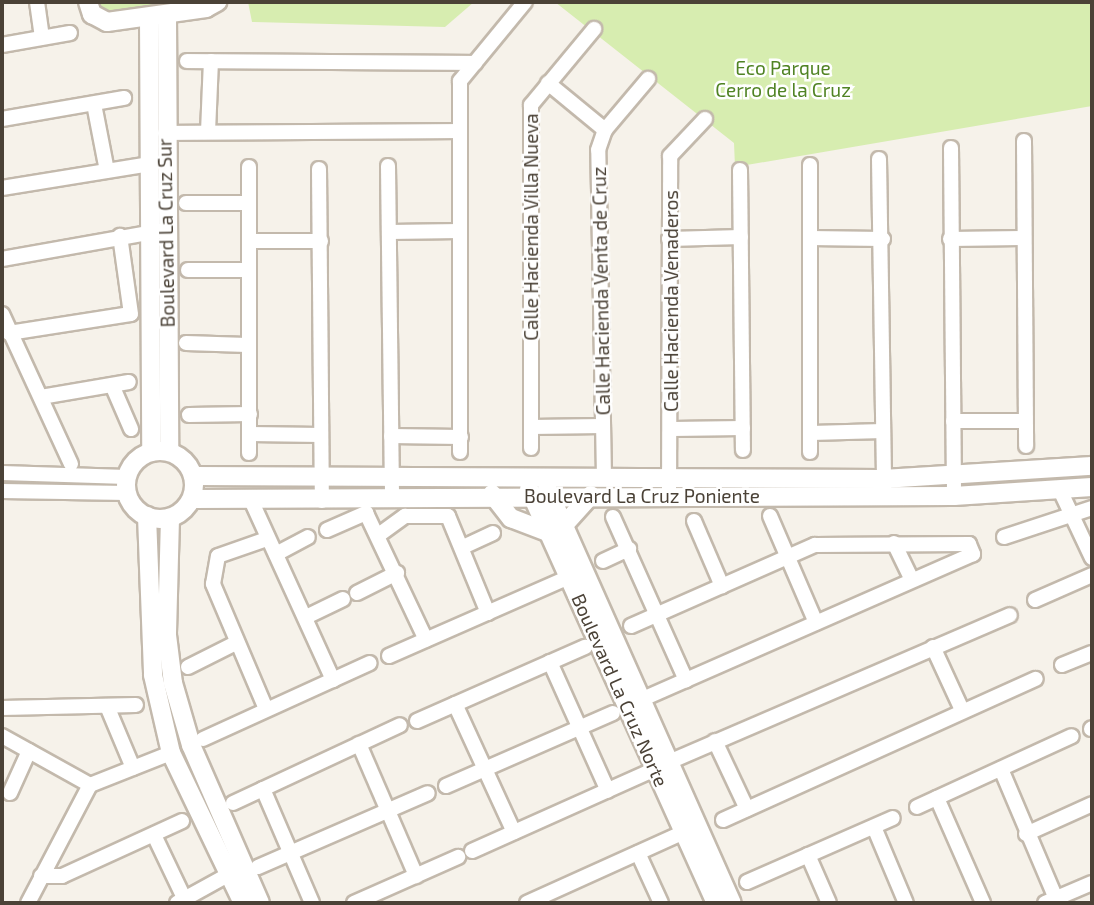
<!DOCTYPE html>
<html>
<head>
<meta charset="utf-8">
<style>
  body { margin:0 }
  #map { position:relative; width:1094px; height:905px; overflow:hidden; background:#f6f2ea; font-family:"Exo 2",sans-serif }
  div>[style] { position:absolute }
  .green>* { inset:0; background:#d7edb0 }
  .roads { filter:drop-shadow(2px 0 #c3b9ac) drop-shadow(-2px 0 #c3b9ac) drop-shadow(0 2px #c3b9ac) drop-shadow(0 -2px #c3b9ac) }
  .minor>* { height:14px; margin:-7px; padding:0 7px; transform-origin:7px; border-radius:7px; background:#fff }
  .tertiary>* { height:18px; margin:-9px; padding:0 9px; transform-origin:9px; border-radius:9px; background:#fff }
  .tertiary>.ring { margin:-9px; padding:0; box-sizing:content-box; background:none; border:18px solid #fff; border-radius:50% }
  span { translate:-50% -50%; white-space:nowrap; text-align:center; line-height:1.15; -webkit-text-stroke:5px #fff; paint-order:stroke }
  .park-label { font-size:19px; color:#508324 }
  .street-label { font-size:19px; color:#4b4237 }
  .frame { position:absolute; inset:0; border:4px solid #4b4237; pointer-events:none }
</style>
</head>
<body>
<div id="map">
  <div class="green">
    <i style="clip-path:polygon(96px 2px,211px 2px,102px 17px)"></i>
    <i style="clip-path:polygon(248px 2px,474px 2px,445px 27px,252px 22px)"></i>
    <i style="clip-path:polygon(555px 2px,1092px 2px,1092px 106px,735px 167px,734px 143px)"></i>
  </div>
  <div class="roads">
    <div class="minor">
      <i style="left:37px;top:2px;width:36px;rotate:82deg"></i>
      <i style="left:2px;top:45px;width:69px;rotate:-10deg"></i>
      <i style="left:187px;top:61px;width:288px;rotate:0.4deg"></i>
      <i style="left:548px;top:83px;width:74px;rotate:39.5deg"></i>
      <i style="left:94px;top:104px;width:68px;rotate:79deg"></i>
      <i style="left:2px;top:119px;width:124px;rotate:-9.8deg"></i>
      <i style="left:208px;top:132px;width:71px;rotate:-87.6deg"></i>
      <i style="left:165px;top:133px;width:293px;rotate:-0.4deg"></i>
      <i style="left:1024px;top:141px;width:305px;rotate:89.6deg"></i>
      <i style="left:951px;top:148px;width:348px;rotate:89.5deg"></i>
      <i style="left:879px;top:159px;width:329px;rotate:89.1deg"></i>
      <i style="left:810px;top:165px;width:287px;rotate:90deg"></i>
      <i style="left:388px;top:166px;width:331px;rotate:89.3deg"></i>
      <i style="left:249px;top:167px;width:286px;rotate:90deg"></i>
      <i style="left:319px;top:169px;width:332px;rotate:89.5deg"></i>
      <i style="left:740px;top:170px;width:280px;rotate:89.4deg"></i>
      <i style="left:2px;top:188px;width:150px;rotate:-9.2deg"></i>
      <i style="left:186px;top:203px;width:62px"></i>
      <i style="left:389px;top:232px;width:71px;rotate:-0.8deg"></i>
      <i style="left:810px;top:238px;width:73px;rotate:0.8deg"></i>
      <i style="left:669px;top:239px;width:72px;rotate:-1.6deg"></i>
      <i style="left:950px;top:239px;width:72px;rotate:-0.8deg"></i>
      <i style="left:250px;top:241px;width:71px"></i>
      <i style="left:2px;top:259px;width:159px;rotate:-10.1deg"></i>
      <i style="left:188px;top:270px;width:60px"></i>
      <i style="left:2px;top:314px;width:165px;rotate:65.3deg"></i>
      <i style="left:9px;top:333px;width:123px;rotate:-8.9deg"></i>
      <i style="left:131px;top:314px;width:79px;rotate:-98deg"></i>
      <i style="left:186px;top:343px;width:61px;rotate:1.9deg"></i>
      <i style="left:112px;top:385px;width:48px;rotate:66.6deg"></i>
      <i style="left:41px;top:397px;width:89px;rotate:-9.7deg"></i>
      <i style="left:189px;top:415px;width:61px;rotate:-0.9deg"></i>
      <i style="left:953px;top:421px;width:72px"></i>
      <i style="left:531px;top:427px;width:72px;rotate:-0.8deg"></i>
      <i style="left:672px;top:429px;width:71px;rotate:-0.8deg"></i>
      <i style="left:811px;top:433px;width:72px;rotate:-1.6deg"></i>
      <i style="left:250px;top:434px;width:71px;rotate:0.8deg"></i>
      <i style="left:391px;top:436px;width:70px;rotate:0.8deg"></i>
      <i style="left:531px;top:448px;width:343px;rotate:-90deg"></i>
      <i style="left:531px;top:105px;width:99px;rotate:-50.3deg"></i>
      <i style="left:460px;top:452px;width:371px;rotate:-90deg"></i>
      <i style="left:460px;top:81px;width:102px;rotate:-50.6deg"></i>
      <i style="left:2px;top:473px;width:125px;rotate:1.8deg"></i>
      <i style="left:604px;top:478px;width:328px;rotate:-91deg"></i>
      <i style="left:598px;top:150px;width:21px;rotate:-71deg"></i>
      <i style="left:605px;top:130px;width:67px;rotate:-49.9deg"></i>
      <i style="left:1060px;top:490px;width:75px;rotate:64.8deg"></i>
      <i style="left:2px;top:491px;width:125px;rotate:0.9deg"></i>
      <i style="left:669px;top:497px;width:341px;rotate:-89.8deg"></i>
      <i style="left:670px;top:156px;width:51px;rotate:-46.6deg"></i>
      <i style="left:251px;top:500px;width:198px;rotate:65.5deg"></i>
      <i style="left:770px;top:516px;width:116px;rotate:66.7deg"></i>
      <i style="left:613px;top:517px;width:179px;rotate:65.9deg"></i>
      <i style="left:694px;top:521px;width:71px;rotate:66.7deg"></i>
      <i style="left:327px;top:530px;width:43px;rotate:-23.6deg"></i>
      <i style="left:366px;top:513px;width:140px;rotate:64.7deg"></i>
      <i style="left:380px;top:534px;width:31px;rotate:-36deg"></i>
      <i style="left:405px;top:516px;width:43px"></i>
      <i style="left:448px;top:516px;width:105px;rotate:67.6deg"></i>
      <i style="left:1004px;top:537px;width:93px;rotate:-18.2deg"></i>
      <i style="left:894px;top:543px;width:41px;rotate:64.1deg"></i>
      <i style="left:463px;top:547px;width:33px;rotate:-25deg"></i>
      <i style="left:276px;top:554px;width:36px;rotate:-28deg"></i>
      <i style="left:603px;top:561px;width:29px;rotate:-25deg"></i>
      <i style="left:357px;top:593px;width:45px;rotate:-26.6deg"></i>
      <i style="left:1035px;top:600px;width:62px;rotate:-23.7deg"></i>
      <i style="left:306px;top:617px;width:41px;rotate:-25.9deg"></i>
      <i style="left:631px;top:626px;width:201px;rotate:-23.8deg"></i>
      <i style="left:815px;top:545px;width:154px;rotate:-0.4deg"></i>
      <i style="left:969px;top:544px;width:11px;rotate:68deg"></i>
      <i style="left:973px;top:554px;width:371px;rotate:156.3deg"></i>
      <i style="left:933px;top:647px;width:69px;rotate:65.3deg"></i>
      <i style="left:389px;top:656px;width:197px;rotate:-23.7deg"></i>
      <i style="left:550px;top:662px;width:141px;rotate:65.8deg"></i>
      <i style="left:1062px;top:665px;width:32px;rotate:-22deg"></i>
      <i style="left:188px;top:667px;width:54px;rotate:-26.6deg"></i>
      <i style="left:455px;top:704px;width:141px;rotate:65.3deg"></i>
      <i style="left:107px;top:706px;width:67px;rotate:67.2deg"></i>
      <i style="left:2px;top:708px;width:134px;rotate:-1.3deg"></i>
      <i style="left:266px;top:709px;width:136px;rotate:-113deg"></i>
      <i style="left:213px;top:584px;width:28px;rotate:-80deg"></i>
      <i style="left:218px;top:556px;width:52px;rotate:-19.1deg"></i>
      <i style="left:417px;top:721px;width:184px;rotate:-23.8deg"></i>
      <i style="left:1091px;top:729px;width:1px;rotate:-45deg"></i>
      <i style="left:2px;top:736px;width:101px;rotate:29.1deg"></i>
      <i style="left:203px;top:739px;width:183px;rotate:-24.5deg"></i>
      <i style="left:715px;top:741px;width:75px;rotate:64.8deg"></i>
      <i style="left:359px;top:744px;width:144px;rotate:66.6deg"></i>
      <i style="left:669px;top:762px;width:371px;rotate:-23.3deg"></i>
      <i style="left:1001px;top:769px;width:146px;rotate:67deg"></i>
      <i style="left:90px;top:785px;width:87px;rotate:-21.6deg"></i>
      <i style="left:446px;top:786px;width:182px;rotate:-23.6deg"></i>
      <i style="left:263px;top:789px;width:124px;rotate:66.7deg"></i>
      <i style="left:10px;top:793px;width:46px;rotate:-65.7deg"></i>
      <i style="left:937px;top:798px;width:115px;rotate:66.3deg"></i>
      <i style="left:233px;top:803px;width:184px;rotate:-25deg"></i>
      <i style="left:917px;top:807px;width:170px;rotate:-24.6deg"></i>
      <i style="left:723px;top:820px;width:343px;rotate:-24.3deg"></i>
      <i style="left:874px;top:827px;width:82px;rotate:67.2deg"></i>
      <i style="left:1026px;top:834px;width:72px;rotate:-24.4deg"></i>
      <i style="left:154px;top:835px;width:72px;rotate:64.5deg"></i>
      <i style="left:472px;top:851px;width:201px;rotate:-24.1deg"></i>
      <i style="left:638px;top:853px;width:55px;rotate:65.3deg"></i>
      <i style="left:808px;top:855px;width:52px;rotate:66.4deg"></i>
      <i style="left:258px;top:867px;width:185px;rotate:-23.5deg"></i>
      <i style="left:41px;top:876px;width:21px"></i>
      <i style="left:62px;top:876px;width:132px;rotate:-24.6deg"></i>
      <i style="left:747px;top:882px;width:159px;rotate:-23.7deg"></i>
      <i style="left:28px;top:903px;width:133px;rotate:-62.3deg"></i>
      <i style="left:177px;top:903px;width:68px;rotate:-28.8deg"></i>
      <i style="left:354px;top:903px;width:114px;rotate:-23.9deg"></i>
      <i style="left:527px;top:903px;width:180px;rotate:-24.3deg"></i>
      <i style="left:1045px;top:903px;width:51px;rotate:-23.1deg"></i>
    </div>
    <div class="tertiary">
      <i style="left:88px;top:2px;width:13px;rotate:72deg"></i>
      <i style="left:92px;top:14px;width:17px;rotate:28deg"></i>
      <i style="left:107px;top:22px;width:100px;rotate:-8deg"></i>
      <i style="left:206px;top:8px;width:13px;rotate:-29deg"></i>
      <i style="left:167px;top:15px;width:436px;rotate:89.7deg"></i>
      <i style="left:149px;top:18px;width:434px;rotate:89.7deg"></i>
      <i class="ring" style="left:126px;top:451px;width:50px;height:50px"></i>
      <i style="left:193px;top:476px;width:690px;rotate:0.25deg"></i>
      <i style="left:883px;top:479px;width:209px;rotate:-3.6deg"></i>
      <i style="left:547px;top:488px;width:454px;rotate:66deg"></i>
      <i style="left:529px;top:489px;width:454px;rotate:65.7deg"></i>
      <i style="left:492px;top:494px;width:31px;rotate:52deg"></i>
      <i style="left:511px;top:518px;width:40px;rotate:21deg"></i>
      <i style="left:548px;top:532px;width:17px;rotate:-24deg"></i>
      <i style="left:564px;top:525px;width:40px;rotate:-48deg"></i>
      <i style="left:192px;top:499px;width:762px;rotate:-0.23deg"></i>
      <i style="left:954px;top:496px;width:138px;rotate:-3.7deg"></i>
      <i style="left:147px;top:516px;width:159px;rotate:87.8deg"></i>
      <i style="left:153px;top:675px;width:80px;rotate:77deg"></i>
      <i style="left:171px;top:753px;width:166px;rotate:64.4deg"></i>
      <i style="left:170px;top:518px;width:117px;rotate:91.5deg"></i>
      <i style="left:167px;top:635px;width:48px;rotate:82.9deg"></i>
      <i style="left:173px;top:683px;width:65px;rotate:73.8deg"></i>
      <i style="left:191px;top:745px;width:172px;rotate:66.4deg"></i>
    </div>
  </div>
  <div class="park-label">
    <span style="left:783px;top:79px">Eco Parque<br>Cerro de la Cruz</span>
  </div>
  <div class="street-label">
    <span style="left:531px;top:227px;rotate:-90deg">Calle Hacienda Villa Nueva</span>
    <span style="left:166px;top:233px;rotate:-91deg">Boulevard La Cruz Sur</span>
    <span style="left:601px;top:291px;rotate:-91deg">Calle Hacienda Venta de Cruz</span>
    <span style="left:671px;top:301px;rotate:-90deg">Calle Hacienda Venaderos</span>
    <span style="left:642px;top:496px">Boulevard La Cruz Poniente</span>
    <span style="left:620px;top:690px;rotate:66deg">Boulevard La Cruz Norte</span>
  </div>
  <div class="frame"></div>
</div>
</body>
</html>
